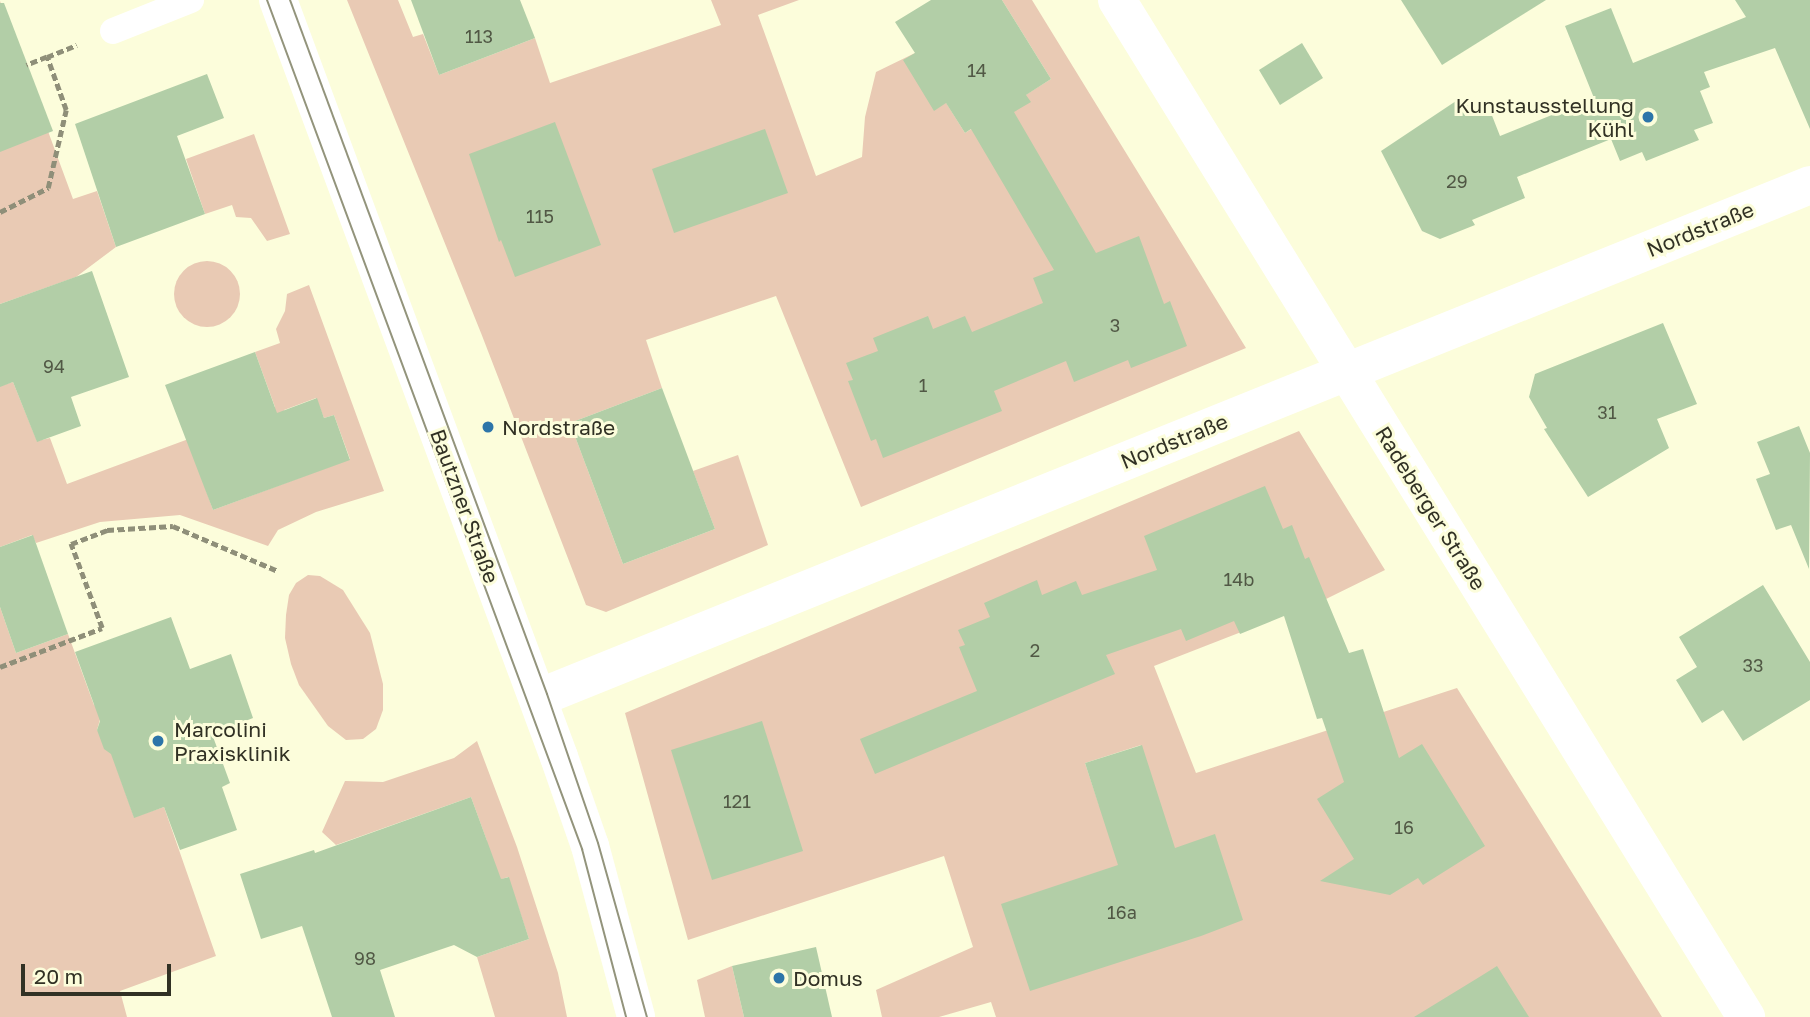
<!DOCTYPE html>
<html>
<head>
<meta charset="utf-8">
<style>
  body { margin:0 }
  #map { position:relative; width:1810px; height:1017px; overflow:hidden; background:#fcfddb; font-family:"Golos Text",sans-serif }
  div>[style] { position:absolute }
  .green>* { inset:0; background:#e9cab4 }
  .round { border-radius:50% }
  .building>* { inset:0; background:#b2cea7 }
  .path>* { height:4.5px; margin-top:-2.25px; transform-origin:0; background:repeating-linear-gradient(90deg,#8f8f79 0 7px,transparent 0 10.5px) }
  .lane>* { height:26px; margin:-13px; padding:0 13px; transform-origin:13px; border-radius:13px; background:#fff }
  .street>* { height:38px; margin:-19px; padding:0 19px; transform-origin:19px; border-radius:19px; background:#fff }
  .secondary>* { height:38px; margin:-19px; padding:0 19px; transform-origin:19px; border-radius:19px; background:#fff }
  .primary>* { height:38px; margin:-19px; padding:0 19px; transform-origin:19px; border-radius:19px; background:#fff }
  .tram>* { height:2px; margin:-1px; padding:0 1px; transform-origin:1px; border-radius:1px; background:#93947c }
  .dots>* { width:19px; height:19px; translate:-50% -50%; box-sizing:border-box; border:4px solid #fcfddb; border-radius:50% }
  span { translate:-50% -50%; white-space:nowrap; text-align:center; line-height:1.15; -webkit-text-stroke:6px #fcfddb; paint-order:stroke }
  .number-label { font-size:18px; color:#515845 }
  .number-label span { -webkit-text-stroke-width:0 }
  .poi-label { font-size:21px; color:#313124 }
  .right { translate:-100% -50%; text-align:right }
  .left { translate:0 -50%; text-align:left }
  .street-label { font-size:21px; color:#313124 }
  .scale { position:absolute; left:21px; top:964px; width:150px; height:32px; box-sizing:border-box; border:4px solid #313124; border-top:0; padding-left:9px; font-size:21px; line-height:24px; white-space:nowrap; color:#313124; -webkit-text-stroke:5px #fcfddb; paint-order:stroke }
</style>
</head>
<body>
<div id="map">
  <div class="green">
    <i style="clip-path:polygon(347px 0,398px 0,413px 37px,423px 34px,439px 75px,535px 38px,550px 83px,721px 25px,711px 0,799px 0,758px 15px,816px 176px,862px 157px,865px 117px,876px 72px,915px 53px,965px 133px,1051px 79px,1002px 0,1032px 0,1246px 348px,861px 507px,776px 296px,646px 340px,662px 388px,570px 423px,623px 564px,715px 529px,693px 471px,738px 455px,768px 545px,606px 612px,586px 605px,481px 333px)"></i>
    <i style="clip-path:polygon(0 1px,73px 199px,97px 191px,116px 247px,76px 277px,0 304px)"></i>
    <i style="clip-path:polygon(254px 134px,290px 234px,267px 241px,251px 218px,236px 217px,232px 205px,205px 214px,186px 159px)"></i>
    <i class="round" style="left:174px;top:261px;width:66px;height:66px"></i>
    <i style="clip-path:polygon(evenodd,309px 285px,384px 491px,316px 512px,278px 530px,268px 546px,180px 515px,100px 522px,36px 543px,32px 535px,0 547px,0 386px,13px 382px,37px 441px,50px 438px,67px 484px,275px 407px,255px 352px,280px 343px,276px 329px,285px 311px,287px 294px,309px 285px,316px 398px,324px 418px,334px 415px,350px 459px,213px 510px,197px 465px,291px 430px,284px 410px,316px 398px)"></i>
    <i style="clip-path:polygon(evenodd,1299px 431px,1385px 570px,1326px 599px,1154px 666px,1196px 773px,1457px 688px,1662px 1017px,996px 1017px,991px 1002px,939px 1017px,882px 1017px,876px 990px,973px 947px,944px 856px,688px 940px,625px 713px,1299px 431px,1141px 745px,1099px 805px,1085px 763px,1141px 745px)"></i>
    <i style="clip-path:polygon(308px 575px,320px 576px,343px 590px,370px 633px,383px 684px,383px 710px,376px 729px,363px 739px,346px 740px,328px 726px,299px 685px,291px 664px,285px 638px,286px 615px,289px 595px,296px 583px)"></i>
    <i style="clip-path:polygon(0 607px,16px 653px,68px 634px,94px 705px,103px 709px,97px 730px,120px 760px,116px 766px,134px 817px,164px 807px,216px 956px,120px 991px,127px 1017px,0 1017px)"></i>
    <i style="clip-path:polygon(477px 741px,517px 847px,558px 973px,567px 1017px,495px 1017px,477px 957px,529px 939px,508px 877px,341px 932px,487px 841px,471px 797px,336px 845px,322px 832px,345px 781px,383px 782px,454px 758px)"></i>
    <i style="clip-path:polygon(732px 966px,744px 1017px,705px 1017px,697px 980px)"></i>
  </div>
  <div class="building">
    <i style="clip-path:polygon(411px 0,520px 0,535px 38px,439px 75px)"></i>
    <i style="clip-path:polygon(931px 0,1002px 0,1051px 79px,1026px 95px,1031px 102px,1014px 112px,1096px 253px,1139px 236px,1164px 304px,1170px 301px,1187px 346px,1131px 368px,1128px 360px,1074px 382px,1066px 361px,994px 391px,1002px 411px,883px 458px,876px 439px,871px 441px,848px 381px,853px 380px,846px 363px,878px 351px,873px 338px,928px 316px,933px 329px,965px 316px,972px 332px,1043px 303px,1033px 278px,1054px 270px,971px 129px,965px 133px,946px 103px,934px 111px,903px 60px,915px 53px,895px 22px)"></i>
    <i style="clip-path:polygon(1401px 0,1546px 0,1442px 65px)"></i>
    <i style="clip-path:polygon(1735px 0,1810px 0,1810px 129px,1775px 48px,1704px 72px,1710px 87px,1700px 91px,1713px 123px,1694px 130px,1699px 140px,1646px 161px,1642px 152px,1620px 161px,1611px 139px,1517px 177px,1525px 198px,1472px 220px,1475px 225px,1440px 239px,1422px 231px,1381px 151px,1456px 101px,1491px 113px,1500px 136px,1594px 98px,1565px 26px,1611px 8px,1633px 63px,1746px 17px)"></i>
    <i style="clip-path:polygon(0 3px,4px 3px,53px 131px,0 152px)"></i>
    <i style="clip-path:polygon(1302px 43px,1323px 78px,1280px 105px,1259px 70px)"></i>
    <i style="clip-path:polygon(207px 74px,224px 118px,177px 136px,205px 214px,116px 247px,75px 124px)"></i>
    <i style="clip-path:polygon(555px 122px,601px 245px,515px 277px,501px 240px,499px 242px,469px 154px)"></i>
    <i style="clip-path:polygon(765px 129px,788px 193px,674px 233px,652px 169px)"></i>
    <i style="clip-path:polygon(92px 271px,129px 377px,71px 397px,81px 426px,37px 442px,13px 382px,0 387px,0 304px)"></i>
    <i style="clip-path:polygon(1663px 323px,1697px 404px,1657px 419px,1669px 448px,1588px 497px,1544px 429px,1547px 428px,1529px 397px,1535px 374px)"></i>
    <i style="clip-path:polygon(255px 352px,277px 413px,317px 398px,324px 418px,334px 415px,350px 460px,213px 510px,165px 385px)"></i>
    <i style="clip-path:polygon(662px 388px,715px 529px,623px 564px,570px 423px)"></i>
    <i style="clip-path:polygon(1799px 426px,1810px 453px,1809px 569px,1791px 525px,1776px 530px,1756px 479px,1770px 474px,1757px 442px)"></i>
    <i style="clip-path:polygon(1265px 486px,1283px 529px,1292px 525px,1305px 559px,1309px 557px,1349px 653px,1363px 649px,1399px 758px,1422px 744px,1485px 846px,1423px 885px,1418px 878px,1390px 895px,1320px 881px,1354px 859px,1317px 799px,1344px 782px,1322px 718px,1317px 719px,1284px 616px,1240px 634px,1234px 621px,1186px 641px,1181px 629px,1106px 655px,1115px 674px,875px 774px,860px 739px,977px 691px,959px 647px,965px 645px,958px 630px,990px 617px,984px 603px,1037px 580px,1042px 595px,1076px 581px,1082px 595px,1157px 570px,1144px 536px)"></i>
    <i style="clip-path:polygon(33px 535px,68px 634px,16px 653px,0 607px,0 547px)"></i>
    <i style="clip-path:polygon(1763px 585px,1810px 662px,1810px 700px,1743px 741px,1723px 710px,1702px 723px,1676px 680px,1697px 667px,1679px 637px)"></i>
    <i style="clip-path:polygon(171px 617px,190px 669px,231px 654px,253px 718px,212px 734px,230px 783px,222px 787px,237px 830px,180px 850px,164px 807px,134px 818px,111px 754px,104px 749px,97px 730px,100px 721px,75px 652px)"></i>
    <i style="clip-path:polygon(762px 721px,803px 851px,712px 880px,671px 750px)"></i>
    <i style="clip-path:polygon(1142px 745px,1175px 848px,1215px 834px,1243px 920px,1201px 936px,1030px 991px,1001px 904px,1118px 865px,1085px 763px)"></i>
    <i style="clip-path:polygon(471px 797px,501px 879px,509px 877px,529px 939px,477px 957px,454px 945px,380px 970px,395px 1017px,332px 1017px,302px 926px,261px 939px,240px 874px,314px 850px,315px 853px)"></i>
    <i style="clip-path:polygon(816px 947px,832px 1017px,744px 1017px,732px 966px)"></i>
    <i style="clip-path:polygon(1497px 966px,1529px 1017px,1414px 1017px,1481px 976px)"></i>
  </div>
  <div class="path">
    <i style="left:47px;top:57px;width:32px;rotate:-22deg"></i>
    <i style="left:0;top:212px;width:54px;rotate:-26.6deg"></i>
    <i style="left:48px;top:188px;width:80px;rotate:-77deg"></i>
    <i style="left:66px;top:110px;width:56px;rotate:-109.7deg"></i>
    <i style="left:47px;top:57px;width:22px;rotate:158deg"></i>
    <i style="left:0;top:667px;width:109px;rotate:-20.9deg"></i>
    <i style="left:102px;top:628px;width:90px;rotate:-110.3deg"></i>
    <i style="left:71px;top:544px;width:39px;rotate:-21deg"></i>
    <i style="left:107px;top:530px;width:66px;rotate:-3.5deg"></i>
    <i style="left:173px;top:526px;width:114px;rotate:23.2deg"></i>
  </div>
  <div class="lane">
    <i style="left:113px;top:31px;width:84px;rotate:-21.7deg"></i>
  </div>
  <div class="street">
    <i style="left:538px;top:698px;width:1372px;rotate:-21.96deg"></i>
  </div>
  <div class="secondary">
    <i style="left:1117px;top:0;width:1196px;rotate:58.26deg"></i>
  </div>
  <div class="primary">
    <i style="left:278px;top:0;width:807px;rotate:69.63deg"></i>
    <i style="left:559px;top:757px;width:94px;rotate:70.8deg"></i>
    <i style="left:590px;top:846px;width:177px;rotate:74.9deg"></i>
  </div>
  <div class="tram">
    <i style="left:267px;top:0;width:906px;rotate:69.64deg"></i>
    <i style="left:582px;top:849px;width:174px;rotate:75.3deg"></i>
    <i style="left:290px;top:0;width:740px;rotate:69.68deg"></i>
    <i style="left:547px;top:694px;width:157px;rotate:71.1deg"></i>
    <i style="left:598px;top:843px;width:181px;rotate:74.3deg"></i>
  </div>
  <div class="dots">
    <i style="left:1648px;top:117px;background:#2d75a9"></i>
    <i style="left:488px;top:427px;background:#2d75a9"></i>
    <i style="left:158px;top:741px;background:#2d75a9"></i>
    <i style="left:779px;top:978px;background:#2d75a9"></i>
  </div>
  <div class="number-label">
    <span style="left:479px;top:36px">113</span>
    <span style="left:977px;top:70px">14</span>
    <span style="left:1457px;top:181px">29</span>
    <span style="left:540px;top:216px">115</span>
    <span style="left:1115px;top:325px">3</span>
    <span style="left:54px;top:366px">94</span>
    <span style="left:923px;top:385px">1</span>
    <span style="left:1607px;top:412px">31</span>
    <span style="left:1239px;top:579px">14b</span>
    <span style="left:1035px;top:650px">2</span>
    <span style="left:1753px;top:665px">33</span>
    <span style="left:737px;top:801px">121</span>
    <span style="left:1404px;top:827px">16</span>
    <span style="left:1122px;top:912px">16a</span>
    <span style="left:365px;top:958px">98</span>
  </div>
  <div class="poi-label">
    <span class="right" style="left:1634px;top:117px">Kunstausstellung<br>Kühl</span>
    <span class="left" style="left:502px;top:427px">Nordstraße</span>
    <span class="left" style="left:174px;top:741px">Marcolini<br>Praxisklinik</span>
    <span class="left" style="left:793px;top:978px">Domus</span>
  </div>
  <div class="street-label">
    <span style="left:1700px;top:229px;rotate:-22deg">Nordstraße</span>
    <span style="left:1174px;top:441px;rotate:-22deg">Nordstraße</span>
    <span style="left:465px;top:506px;rotate:70deg">Bautzner Straße</span>
    <span style="left:1431px;top:508px;rotate:58deg">Radeberger Straße</span>
  </div>
  <div class="scale">20 m</div>
</div>
</body>
</html>
